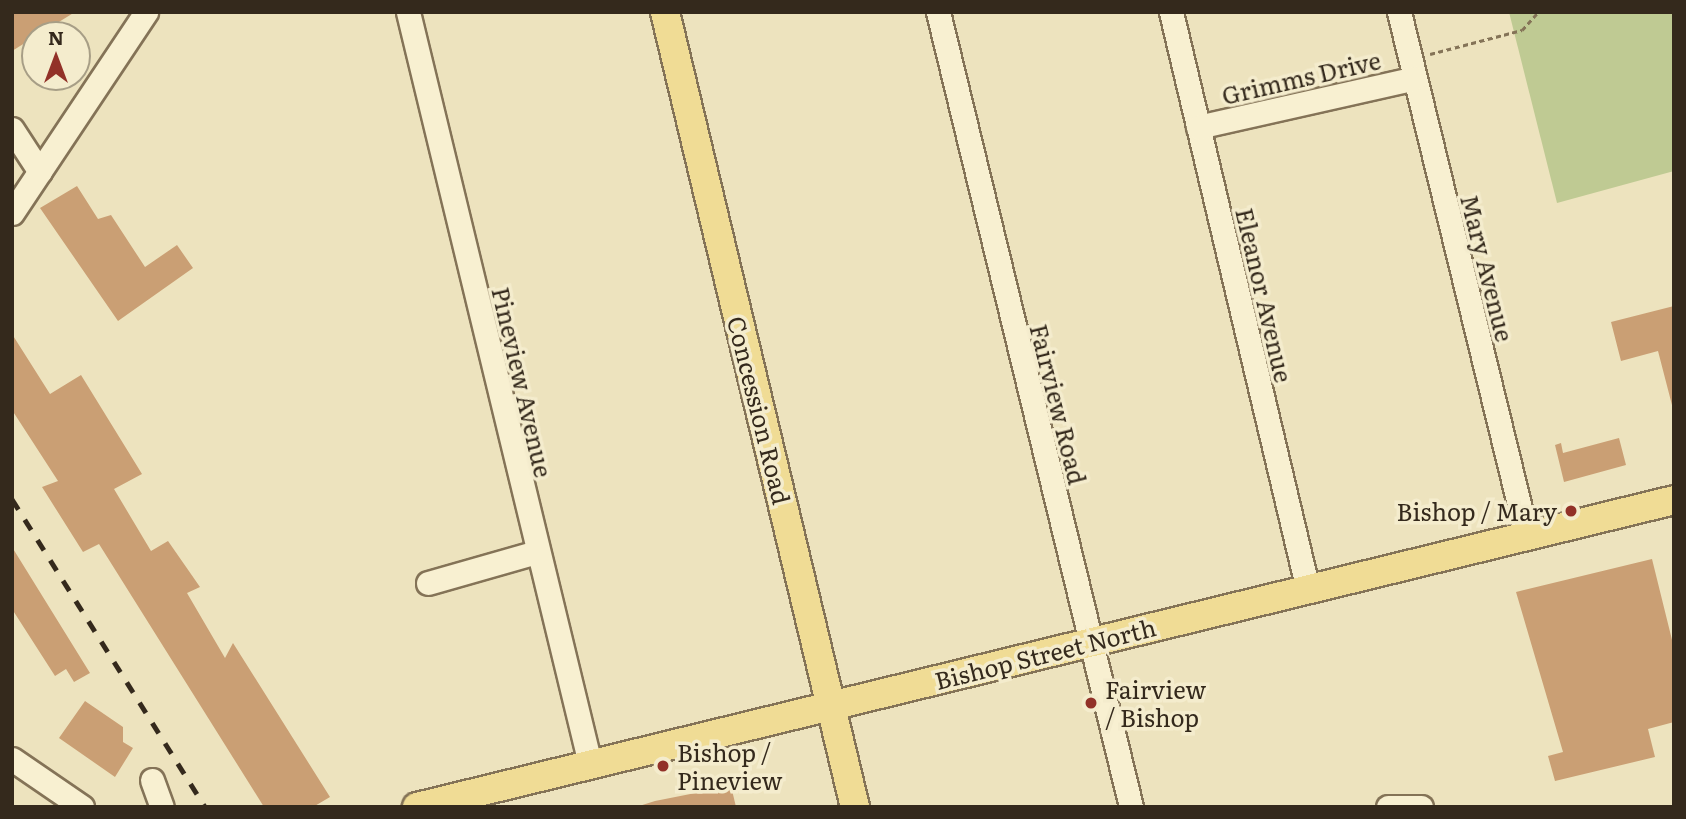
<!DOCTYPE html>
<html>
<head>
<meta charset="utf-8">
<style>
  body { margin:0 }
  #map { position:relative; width:1686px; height:819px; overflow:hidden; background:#ede3be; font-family:Literata,serif }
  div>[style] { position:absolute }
  .green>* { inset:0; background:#bfca93 }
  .building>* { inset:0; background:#ca9f74 }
  .path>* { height:2.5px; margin-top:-1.25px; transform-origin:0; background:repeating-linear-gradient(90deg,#847357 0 5px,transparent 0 8.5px) }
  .roads { filter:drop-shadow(2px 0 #847357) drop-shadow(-2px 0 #847357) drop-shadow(0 2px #847357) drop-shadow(0 -2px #847357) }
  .minor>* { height:23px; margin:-11.5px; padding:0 11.5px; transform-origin:11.5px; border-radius:11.5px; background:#f8f0d1 }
  .major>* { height:28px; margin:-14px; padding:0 14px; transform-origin:14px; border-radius:14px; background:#f0dc95 }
  .rail>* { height:5px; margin-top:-2.5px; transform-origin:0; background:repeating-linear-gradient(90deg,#34291c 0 12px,transparent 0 24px) }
  .dots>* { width:19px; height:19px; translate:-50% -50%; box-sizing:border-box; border:4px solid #f4eccd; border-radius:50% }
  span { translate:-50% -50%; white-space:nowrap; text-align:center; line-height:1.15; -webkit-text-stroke:7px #f4eccd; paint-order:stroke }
  .street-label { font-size:24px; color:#34291c }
  .poi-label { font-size:24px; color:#34291c }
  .right { translate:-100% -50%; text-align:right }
  .left { translate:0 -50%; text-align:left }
  .frame { position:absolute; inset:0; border:14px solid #34291c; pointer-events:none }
  .north { position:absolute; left:21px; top:21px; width:70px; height:70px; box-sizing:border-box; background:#f4eccd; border:2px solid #a79e86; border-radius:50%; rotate:0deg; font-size:19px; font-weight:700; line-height:28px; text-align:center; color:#34291c }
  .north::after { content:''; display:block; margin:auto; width:24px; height:32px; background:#923128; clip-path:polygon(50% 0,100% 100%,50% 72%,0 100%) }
</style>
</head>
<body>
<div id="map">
  <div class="green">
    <i style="clip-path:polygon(1509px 12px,1674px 12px,1674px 171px,1557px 203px)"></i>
  </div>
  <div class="building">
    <i style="clip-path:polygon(12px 12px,75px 12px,12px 51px)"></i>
    <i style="clip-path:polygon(77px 186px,98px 219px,111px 215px,145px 267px,177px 245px,193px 268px,118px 321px,40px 208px)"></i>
    <i style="clip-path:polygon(1674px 306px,1674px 409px,1673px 409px,1658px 351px,1621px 361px,1611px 322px)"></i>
    <i style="clip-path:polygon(12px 334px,50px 394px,81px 375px,142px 474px,114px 489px,151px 551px,168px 541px,200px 587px,187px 593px,225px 658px,233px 643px,330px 797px,313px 807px,264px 807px,99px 544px,83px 552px,42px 487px,58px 481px,12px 410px)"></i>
    <i style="clip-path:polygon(1619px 438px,1626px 465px,1564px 482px,1555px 445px,1561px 443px,1563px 453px)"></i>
    <i style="clip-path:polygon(12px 547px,90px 673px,74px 682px,66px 669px,55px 676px,12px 609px)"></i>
    <i style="clip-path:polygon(1652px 559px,1674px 648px,1674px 722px,1648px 729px,1655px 757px,1555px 781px,1548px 756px,1563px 752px,1516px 592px)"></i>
    <i style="clip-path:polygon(85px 701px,123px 727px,123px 742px,133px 748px,115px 777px,59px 738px)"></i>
    <i style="clip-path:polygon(731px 786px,736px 807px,636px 807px,655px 801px)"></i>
  </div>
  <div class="path">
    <i style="left:1430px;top:54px;width:95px;rotate:-14.6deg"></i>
    <i style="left:1522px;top:30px;width:24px;rotate:-48deg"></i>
  </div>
  <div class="roads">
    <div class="minor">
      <i style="left:408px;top:12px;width:774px;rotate:76.39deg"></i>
      <i style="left:938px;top:12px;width:818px;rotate:76.35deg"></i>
      <i style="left:1171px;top:12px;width:594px;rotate:76.67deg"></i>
      <i style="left:1399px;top:12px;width:540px;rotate:76.3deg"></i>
      <i style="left:1198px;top:127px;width:222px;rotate:-12.7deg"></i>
      <i style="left:12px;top:129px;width:51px;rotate:56.9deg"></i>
      <i style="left:12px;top:213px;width:242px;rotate:-56.3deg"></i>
      <i style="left:428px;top:583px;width:113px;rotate:-15.9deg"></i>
      <i style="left:12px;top:759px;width:85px;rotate:34.4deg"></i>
      <i style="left:152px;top:780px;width:29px;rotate:70deg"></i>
      <i style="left:1388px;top:807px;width:33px"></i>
    </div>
    <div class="major">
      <i style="left:665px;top:12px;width:817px;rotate:76.56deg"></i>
      <i style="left:417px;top:807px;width:1294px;rotate:-13.72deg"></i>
    </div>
  </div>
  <div class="rail">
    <i style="left:12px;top:499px;width:363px;rotate:57.9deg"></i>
  </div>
  <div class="dots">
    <i style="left:1571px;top:511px;background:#923128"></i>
    <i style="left:1091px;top:703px;background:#923128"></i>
    <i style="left:663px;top:766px;background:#923128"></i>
  </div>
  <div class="street-label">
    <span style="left:1301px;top:77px;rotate:-13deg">Grimms Drive</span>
    <span style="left:1488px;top:268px;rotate:76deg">Mary Avenue</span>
    <span style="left:1265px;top:295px;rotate:77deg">Eleanor Avenue</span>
    <span style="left:523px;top:382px;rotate:77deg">Pineview Avenue</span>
    <span style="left:1059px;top:404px;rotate:76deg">Fairview Road</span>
    <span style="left:760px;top:410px;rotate:76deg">Concession Road</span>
    <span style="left:1045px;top:653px;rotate:-14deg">Bishop Street North</span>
  </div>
  <div class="poi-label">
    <span class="right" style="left:1557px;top:511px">Bishop / Mary</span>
    <span class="left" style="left:1105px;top:703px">Fairview<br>/ Bishop</span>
    <span class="left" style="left:677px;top:766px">Bishop /<br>Pineview</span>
  </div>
  <div class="frame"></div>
  <div class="north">N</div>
</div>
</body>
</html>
